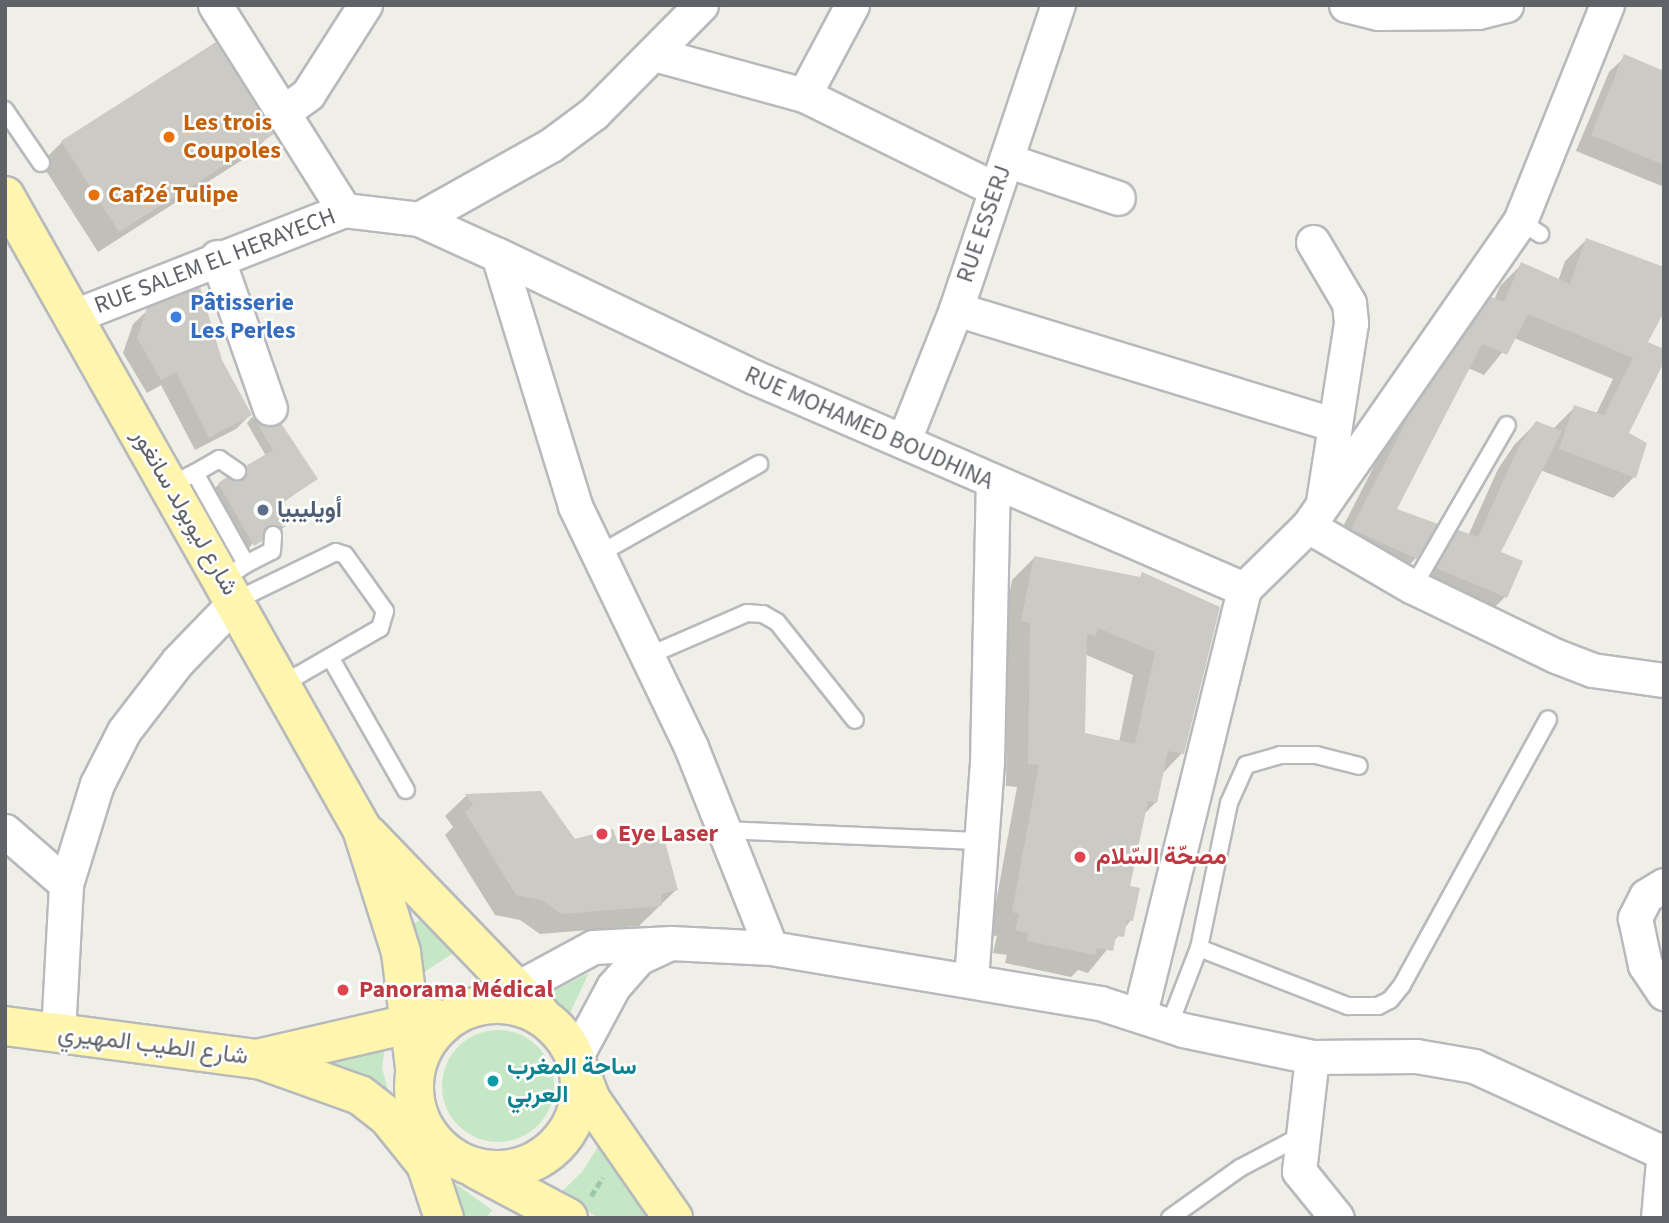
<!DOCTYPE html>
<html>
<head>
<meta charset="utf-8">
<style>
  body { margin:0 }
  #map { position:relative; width:1669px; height:1223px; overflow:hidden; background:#f0efe7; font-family:"Source Sans 3",Vazirmatn,sans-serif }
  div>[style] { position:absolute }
  .green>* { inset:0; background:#c5e7c6 }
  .round { border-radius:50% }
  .shadow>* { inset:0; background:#0003 }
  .building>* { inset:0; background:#cccac4 }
  .path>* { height:4.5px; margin-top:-2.25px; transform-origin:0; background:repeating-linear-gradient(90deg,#9ec8ac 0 7px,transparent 0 10.5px) }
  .roads { filter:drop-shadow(2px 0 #b7b9bd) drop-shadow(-2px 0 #b7b9bd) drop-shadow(0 2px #b7b9bd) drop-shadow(0 -2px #b7b9bd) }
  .lane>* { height:16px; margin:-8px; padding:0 8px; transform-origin:8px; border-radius:8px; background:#fff }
  .street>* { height:33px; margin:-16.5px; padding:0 16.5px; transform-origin:16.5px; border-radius:16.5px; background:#fff }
  .primary>* { height:38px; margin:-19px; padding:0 19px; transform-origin:19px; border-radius:19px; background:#fef5af }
  .primary>.ring { margin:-19px; padding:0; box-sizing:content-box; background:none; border:38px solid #fef5af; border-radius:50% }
  .dots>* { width:19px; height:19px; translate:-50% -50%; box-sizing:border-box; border:4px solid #fff; border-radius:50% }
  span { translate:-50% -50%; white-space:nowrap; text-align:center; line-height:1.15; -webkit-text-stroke:5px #fff; paint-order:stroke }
  .food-label { font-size:24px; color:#c56008; font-weight:700 }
  .left { translate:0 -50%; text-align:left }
  .street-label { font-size:24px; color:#5f6267 }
  .shop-label { font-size:24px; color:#366cbe; font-weight:700 }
  .service-label { font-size:24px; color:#4e5e75; font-weight:700 }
  .health-label { font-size:24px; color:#be3a42; font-weight:700 }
  .culture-label { font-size:24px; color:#0d838f; font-weight:700 }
  .frame { position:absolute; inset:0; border:7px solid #5f6267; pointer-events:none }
</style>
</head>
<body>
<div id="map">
  <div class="green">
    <i style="clip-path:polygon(429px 916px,458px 950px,423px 973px,414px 923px)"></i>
    <i style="clip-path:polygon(589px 973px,569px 1015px,547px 994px)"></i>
    <i class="round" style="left:442px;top:1030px;width:112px;height:112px"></i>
    <i style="clip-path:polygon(385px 1045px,382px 1068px,391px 1101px,309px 1060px)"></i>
    <i style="clip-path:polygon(601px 1142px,655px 1218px,599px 1218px,559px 1194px,582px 1172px)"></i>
    <i style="clip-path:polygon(456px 1184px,492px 1210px,486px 1218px,462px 1218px)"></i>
  </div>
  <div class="shadow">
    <i style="clip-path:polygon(1625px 57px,1664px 73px,1664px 187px,1576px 151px,1609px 72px)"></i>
    <i style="clip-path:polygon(271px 134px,250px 155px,98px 252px,41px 163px,62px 142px)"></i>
    <i style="clip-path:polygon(1586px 240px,1645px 343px,1627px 434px,1634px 477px,1613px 498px,1540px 470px,1498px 553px,1505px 597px,1484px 618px,1417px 589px,1437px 553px,1458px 532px,1468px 536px,1498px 469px,1515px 444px,1536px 423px,1553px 429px,1575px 407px,1596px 414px,1613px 379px,1514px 338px,1484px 375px,1468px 368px,1394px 510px,1416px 558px,1395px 579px,1331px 550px,1389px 437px,1470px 320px,1494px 300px,1500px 286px,1521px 265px,1558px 281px,1565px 261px)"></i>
    <i style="clip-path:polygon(148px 310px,250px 415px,236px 429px,195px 450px,161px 385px,147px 393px,123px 353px,133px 324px)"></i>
    <i style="clip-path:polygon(252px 417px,316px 479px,274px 509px,284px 527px,278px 533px,263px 532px,246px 551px,212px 491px,219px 484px,238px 481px,247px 467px,266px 456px,247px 423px)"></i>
    <i style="clip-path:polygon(evenodd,1035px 557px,1139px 579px,1182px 753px,1162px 774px,1156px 802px,1144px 814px,1128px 887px,1131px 920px,1088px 973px,1078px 970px,1071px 977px,1005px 963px,1007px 955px,993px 953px,997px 936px,990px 935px,1017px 787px,1006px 786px,1008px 645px,1000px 643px,1012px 580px,1035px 557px,1084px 654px,1133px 675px,1119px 742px,1083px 735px,1084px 654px)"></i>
    <i style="clip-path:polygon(541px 793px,574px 841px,634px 847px,676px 890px,639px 926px,540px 934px,520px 920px,495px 915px,445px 835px,453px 827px,445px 816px,466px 796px)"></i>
  </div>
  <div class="building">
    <i style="clip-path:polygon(216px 42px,274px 134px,119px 232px,61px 141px)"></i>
    <i style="clip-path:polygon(1624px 54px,1664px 71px,1664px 165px,1591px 135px)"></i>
    <i style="clip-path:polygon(1586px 238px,1664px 267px,1664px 312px,1648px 342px,1664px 349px,1664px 362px,1629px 433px,1647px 443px,1636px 478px,1559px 449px,1574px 405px,1604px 415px,1633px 358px,1528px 314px,1507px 355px,1482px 344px,1397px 509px,1438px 524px,1417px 559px,1351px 529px,1410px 414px,1491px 297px,1504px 302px,1521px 262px,1570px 284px)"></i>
    <i style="clip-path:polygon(200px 287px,222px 360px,252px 415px,209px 438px,176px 372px,161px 380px,137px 338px,147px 308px)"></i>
    <i style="clip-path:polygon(252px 415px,266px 427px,281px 423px,318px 479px,275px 507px,286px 527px,268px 526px,262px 541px,254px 546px,218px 483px,227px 477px,242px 480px,246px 466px,273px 450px)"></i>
    <i style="clip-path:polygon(1536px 421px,1562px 431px,1501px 552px,1523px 561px,1507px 598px,1436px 568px,1458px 530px,1478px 537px,1519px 446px)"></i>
    <i style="clip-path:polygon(evenodd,1034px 556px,1140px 577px,1142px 572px,1220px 607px,1184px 754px,1168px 751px,1157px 803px,1148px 801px,1130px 886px,1140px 888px,1133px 921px,1127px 920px,1124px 937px,1116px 936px,1113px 951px,1097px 948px,1095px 955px,1027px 941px,1028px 933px,1015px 930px,1019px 914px,1012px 912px,1039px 765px,1028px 764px,1030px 623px,1021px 621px,1034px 556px,1098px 628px,1155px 652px,1135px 744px,1085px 733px,1087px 634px,1096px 636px,1098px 628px)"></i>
    <i style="clip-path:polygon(541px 791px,575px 839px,613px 829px,617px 840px,632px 837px,635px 845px,664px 838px,678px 890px,661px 894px,662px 906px,561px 914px,542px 900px,516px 895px,465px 812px,473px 805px,465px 794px)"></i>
  </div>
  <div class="path">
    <i style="left:591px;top:1196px;width:22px;rotate:-58deg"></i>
  </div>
  <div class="roads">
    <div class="lane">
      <i style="left:5px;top:110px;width:64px;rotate:55.8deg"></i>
      <i style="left:1520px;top:221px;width:24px;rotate:33deg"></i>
      <i style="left:195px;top:473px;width:28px;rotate:-30deg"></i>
      <i style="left:219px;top:459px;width:22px;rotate:34deg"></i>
      <i style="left:169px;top:486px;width:29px;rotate:-27deg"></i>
      <i style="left:195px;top:473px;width:104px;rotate:60.7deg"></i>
      <i style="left:246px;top:564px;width:27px;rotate:146deg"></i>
      <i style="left:597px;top:555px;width:186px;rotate:-29.3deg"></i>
      <i style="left:246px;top:564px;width:29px;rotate:-27deg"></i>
      <i style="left:272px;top:551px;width:16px;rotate:-86deg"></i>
      <i style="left:1413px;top:587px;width:187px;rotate:-59.9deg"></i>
      <i style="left:237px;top:600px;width:110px;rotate:-25.9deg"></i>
      <i style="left:336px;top:552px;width:9px;rotate:18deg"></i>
      <i style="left:345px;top:555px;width:69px;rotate:54.5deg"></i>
      <i style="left:385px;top:611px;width:18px;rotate:106deg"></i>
      <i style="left:380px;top:628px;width:112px;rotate:150deg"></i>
      <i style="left:650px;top:655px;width:106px;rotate:-23.4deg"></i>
      <i style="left:747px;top:613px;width:16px;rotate:4deg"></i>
      <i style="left:763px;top:614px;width:16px;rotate:30deg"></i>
      <i style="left:777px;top:622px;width:125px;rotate:51.5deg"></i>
      <i style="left:330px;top:657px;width:153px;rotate:60.3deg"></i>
      <i style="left:726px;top:830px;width:255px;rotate:2.5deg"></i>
      <i style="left:1199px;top:948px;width:160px;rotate:21.3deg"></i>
      <i style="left:1348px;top:1006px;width:30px"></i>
      <i style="left:1378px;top:1006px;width:13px;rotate:-27deg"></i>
      <i style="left:1390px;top:1000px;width:19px;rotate:-51deg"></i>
      <i style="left:1402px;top:985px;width:303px;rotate:-61.2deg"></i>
      <i style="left:1170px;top:1023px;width:80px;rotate:-68.9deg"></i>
      <i style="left:1199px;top:948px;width:148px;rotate:-78.3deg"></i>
      <i style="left:1229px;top:803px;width:42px;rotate:-65.9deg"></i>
      <i style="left:1246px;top:765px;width:35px;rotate:-16deg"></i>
      <i style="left:1280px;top:755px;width:36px"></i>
      <i style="left:1316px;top:755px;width:44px;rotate:14.3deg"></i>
      <i style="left:1170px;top:1218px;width:86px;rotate:-35.5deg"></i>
      <i style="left:1240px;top:1168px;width:69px;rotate:-27.7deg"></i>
    </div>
    <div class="street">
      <i style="left:215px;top:5px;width:242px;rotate:57.8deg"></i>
      <i style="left:1346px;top:5px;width:33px;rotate:14deg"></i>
      <i style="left:1378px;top:13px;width:100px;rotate:-0.6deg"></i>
      <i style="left:1478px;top:12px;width:29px;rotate:-14deg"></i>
      <i style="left:654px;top:54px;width:156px;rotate:15.3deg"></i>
      <i style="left:804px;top:95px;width:213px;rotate:26.2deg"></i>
      <i style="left:804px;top:95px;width:102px;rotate:-61.9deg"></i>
      <i style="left:285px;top:111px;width:29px;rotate:-36deg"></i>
      <i style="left:308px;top:94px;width:106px;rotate:-57.4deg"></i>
      <i style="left:1006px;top:160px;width:118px;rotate:18.7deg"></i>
      <i style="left:419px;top:219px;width:87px;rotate:24.5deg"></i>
      <i style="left:498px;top:255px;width:263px;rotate:72.9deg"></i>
      <i style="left:575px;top:506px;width:267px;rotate:64.3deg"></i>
      <i style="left:691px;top:747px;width:216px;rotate:68.3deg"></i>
      <i style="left:1313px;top:242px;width:71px;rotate:59.5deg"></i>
      <i style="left:1349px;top:303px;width:20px;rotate:84deg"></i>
      <i style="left:1351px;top:323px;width:180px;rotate:98.9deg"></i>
      <i style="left:498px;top:255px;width:284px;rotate:25.5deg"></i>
      <i style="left:754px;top:377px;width:534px;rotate:23.4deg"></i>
      <i style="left:217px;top:257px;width:160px;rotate:70.7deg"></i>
      <i style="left:956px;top:309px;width:396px;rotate:17deg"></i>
      <i style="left:74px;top:316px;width:290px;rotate:-21.4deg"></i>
      <i style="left:344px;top:210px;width:76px;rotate:6.8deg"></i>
      <i style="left:419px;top:219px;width:151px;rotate:-29.3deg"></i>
      <i style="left:551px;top:145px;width:54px;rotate:-36.7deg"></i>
      <i style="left:594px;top:113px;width:152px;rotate:-45.3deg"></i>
      <i style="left:904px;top:440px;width:141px;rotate:-68.3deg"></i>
      <i style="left:956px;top:309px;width:321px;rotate:-71.5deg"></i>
      <i style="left:1308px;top:526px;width:121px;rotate:30.2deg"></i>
      <i style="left:1413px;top:587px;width:159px;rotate:25.8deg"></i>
      <i style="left:1556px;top:656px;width:39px;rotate:21deg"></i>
      <i style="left:1592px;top:670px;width:73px;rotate:7.9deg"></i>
      <i style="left:5px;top:831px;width:81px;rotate:41deg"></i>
      <i style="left:1664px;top:885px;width:21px;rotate:149deg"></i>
      <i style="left:1646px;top:896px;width:25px;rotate:117deg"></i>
      <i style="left:1635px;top:918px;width:48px;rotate:78deg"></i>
      <i style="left:1645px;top:965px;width:34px;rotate:56deg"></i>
      <i style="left:971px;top:980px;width:219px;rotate:-85.8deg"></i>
      <i style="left:987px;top:762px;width:278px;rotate:-88.8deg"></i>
      <i style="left:488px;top:1004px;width:119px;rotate:-28.5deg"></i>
      <i style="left:593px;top:947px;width:78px;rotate:-2.9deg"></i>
      <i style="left:671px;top:943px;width:100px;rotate:2.9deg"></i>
      <i style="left:771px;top:948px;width:334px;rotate:9.5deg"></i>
      <i style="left:1100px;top:1003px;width:87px;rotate:18deg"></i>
      <i style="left:1183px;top:1030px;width:132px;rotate:11.8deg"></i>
      <i style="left:1312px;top:1057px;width:104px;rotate:-0.6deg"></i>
      <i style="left:1416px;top:1056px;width:59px;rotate:9.8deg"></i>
      <i style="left:1474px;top:1066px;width:207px;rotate:24.6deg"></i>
      <i style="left:1140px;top:1013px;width:437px;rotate:-76.2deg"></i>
      <i style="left:1244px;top:589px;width:90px;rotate:-44.5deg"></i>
      <i style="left:1308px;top:526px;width:371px;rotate:-55.2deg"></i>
      <i style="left:1520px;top:221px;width:233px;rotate:-68.1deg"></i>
      <i style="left:58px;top:1033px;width:149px;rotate:-86.9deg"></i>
      <i style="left:66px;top:884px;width:105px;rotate:-72.8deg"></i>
      <i style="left:97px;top:784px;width:59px;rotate:-63deg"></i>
      <i style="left:124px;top:731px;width:88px;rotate:-52.4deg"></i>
      <i style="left:178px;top:661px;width:85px;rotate:-46deg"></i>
      <i style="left:1312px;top:1057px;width:115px;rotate:96.5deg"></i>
      <i style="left:1299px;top:1171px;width:60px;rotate:51deg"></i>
      <i style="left:575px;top:1058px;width:81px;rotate:-61.8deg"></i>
      <i style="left:613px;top:987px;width:38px;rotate:-49deg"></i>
      <i style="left:638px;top:958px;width:33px;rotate:-25deg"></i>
      <i style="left:1658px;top:1218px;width:69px;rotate:-85deg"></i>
    </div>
    <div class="primary">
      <i style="left:5px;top:196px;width:727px;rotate:60.58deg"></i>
      <i style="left:362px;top:829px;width:129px;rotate:72.4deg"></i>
      <i style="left:401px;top:952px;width:116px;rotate:83.1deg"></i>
      <i style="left:368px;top:835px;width:248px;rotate:46.1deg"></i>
      <i class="ring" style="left:414px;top:1004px;width:128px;height:128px"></i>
      <i style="left:5px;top:1026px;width:254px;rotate:7.5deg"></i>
      <i style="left:257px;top:1059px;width:182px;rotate:-13deg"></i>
      <i style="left:262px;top:1060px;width:104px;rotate:19.7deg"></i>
      <i style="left:360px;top:1095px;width:37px;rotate:38deg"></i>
      <i style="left:389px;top:1118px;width:59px;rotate:51.2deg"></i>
      <i style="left:426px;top:1164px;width:57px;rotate:71.6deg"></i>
      <i style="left:579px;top:1069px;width:33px;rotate:69deg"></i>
      <i style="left:591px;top:1100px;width:144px;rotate:55.2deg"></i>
      <i style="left:476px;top:1169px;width:104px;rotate:28deg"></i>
    </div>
  </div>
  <div class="dots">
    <i style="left:169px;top:137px;background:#e8710a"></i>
    <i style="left:94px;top:195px;background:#e8710a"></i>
    <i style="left:176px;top:317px;background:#3f7fe0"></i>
    <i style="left:263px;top:510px;background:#5c6f8a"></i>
    <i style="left:602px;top:834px;background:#e0444e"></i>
    <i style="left:1080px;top:857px;background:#e0444e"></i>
    <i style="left:343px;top:990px;background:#e0444e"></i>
    <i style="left:493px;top:1081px;background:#0f9aa8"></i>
  </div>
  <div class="food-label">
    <span class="left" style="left:183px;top:137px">Les trois<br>Coupoles</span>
    <span class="left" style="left:108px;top:195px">Caf2é Tulipe</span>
  </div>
  <div class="street-label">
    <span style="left:984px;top:224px;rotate:-71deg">RUE ESSERJ</span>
    <span style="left:215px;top:261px;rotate:-21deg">RUE SALEM EL HERAYECH</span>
    <span style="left:869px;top:428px;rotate:24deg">RUE MOHAMED BOUDHINA</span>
    <span style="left:185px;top:512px;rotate:60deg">شارع ليوبولد سانغور</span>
    <span style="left:153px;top:1045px;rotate:7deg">شارع الطيب المهيري</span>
  </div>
  <div class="shop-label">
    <span class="left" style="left:190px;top:317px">Pâtisserie<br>Les Perles</span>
  </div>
  <div class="service-label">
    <span class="left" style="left:277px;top:510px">أويليبيا</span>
  </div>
  <div class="health-label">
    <span class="left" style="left:618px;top:834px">Eye Laser</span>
    <span class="left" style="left:1096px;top:857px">مصحّة السّلام</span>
    <span class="left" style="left:359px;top:990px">Panorama Médical</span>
  </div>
  <div class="culture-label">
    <span class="left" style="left:507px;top:1081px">ساحة المغرب<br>العربي</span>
  </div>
  <div class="frame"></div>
</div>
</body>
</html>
